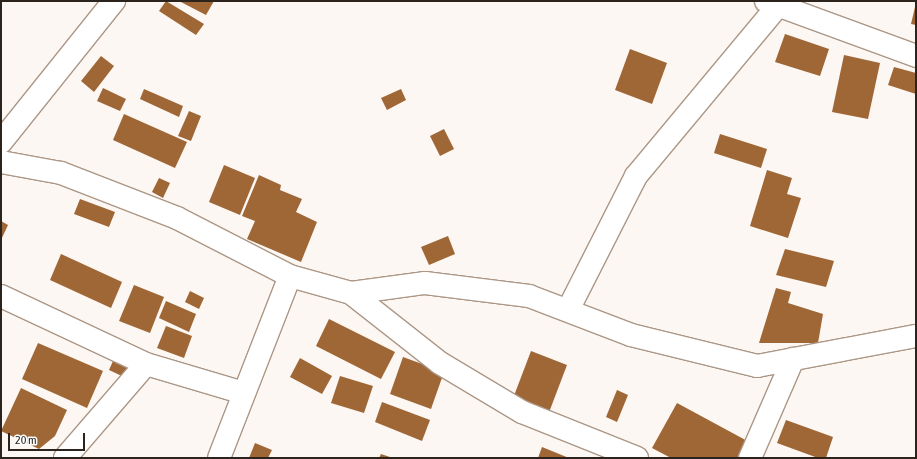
<!DOCTYPE html>
<html>
<head>
<meta charset="utf-8">
<style>
  body { margin:0 }
  #map { position:relative; width:917px; height:459px; overflow:hidden; background:#fcf7f3; font-family:"Asap Condensed",sans-serif }
  div>[style] { position:absolute }
  .building>* { inset:0; background:#9f6636 }
  .roads { filter:drop-shadow(1px 0 #ac9786) drop-shadow(-1px 0 #ac9786) drop-shadow(0 1px #ac9786) drop-shadow(0 -1px #ac9786) }
  .minor>* { height:22px; margin:-11px; padding:0 11px; transform-origin:11px; border-radius:11px; background:#fff }
  span { translate:-50% -50%; white-space:nowrap; text-align:center; line-height:1.15; -webkit-text-stroke:3px #fff; paint-order:stroke }
  .frame { position:absolute; inset:0; border:2px solid #2b231c; pointer-events:none }
  .scale { position:absolute; left:8px; top:433px; width:77px; height:18px; box-sizing:border-box; border:2px solid #2b231c; border-top:0; padding-left:5px; font-size:12px; line-height:14px; white-space:nowrap; color:#2b231c; -webkit-text-stroke:3px #fff; paint-order:stroke }
</style>
</head>
<body>
<div id="map">
  <div class="building">
    <i style="clip-path:polygon(166px 1px,204px 24px,196px 35px,159px 11px)"></i>
    <i style="clip-path:polygon(179px 1px,214px 1px,206px 15px)"></i>
    <i style="clip-path:polygon(915px 7px,916px 7px,916px 25px,911px 24px)"></i>
    <i style="clip-path:polygon(785px 34px,829px 49px,820px 76px,775px 62px)"></i>
    <i style="clip-path:polygon(630px 49px,667px 63px,652px 104px,615px 90px)"></i>
    <i style="clip-path:polygon(844px 55px,880px 63px,868px 119px,832px 112px)"></i>
    <i style="clip-path:polygon(101px 56px,114px 66px,94px 92px,81px 81px)"></i>
    <i style="clip-path:polygon(894px 67px,916px 73px,916px 94px,888px 85px)"></i>
    <i style="clip-path:polygon(103px 88px,126px 99px,120px 111px,97px 101px)"></i>
    <i style="clip-path:polygon(144px 89px,183px 106px,179px 117px,140px 99px)"></i>
    <i style="clip-path:polygon(401px 89px,406px 100px,387px 110px,381px 98px)"></i>
    <i style="clip-path:polygon(189px 111px,201px 116px,191px 141px,178px 136px)"></i>
    <i style="clip-path:polygon(124px 114px,187px 142px,175px 168px,113px 140px)"></i>
    <i style="clip-path:polygon(444px 129px,454px 149px,440px 156px,430px 136px)"></i>
    <i style="clip-path:polygon(720px 134px,767px 149px,761px 168px,714px 153px)"></i>
    <i style="clip-path:polygon(224px 165px,255px 178px,240px 215px,209px 202px)"></i>
    <i style="clip-path:polygon(767px 170px,792px 178px,787px 194px,801px 198px,788px 238px,750px 226px)"></i>
    <i style="clip-path:polygon(259px 175px,281px 185px,280px 190px,302px 199px,296px 212px,317px 222px,301px 262px,247px 239px,255px 221px,242px 216px)"></i>
    <i style="clip-path:polygon(159px 178px,170px 183px,163px 198px,152px 192px)"></i>
    <i style="clip-path:polygon(80px 199px,115px 212px,109px 227px,74px 214px)"></i>
    <i style="clip-path:polygon(1px 221px,8px 225px,1px 240px)"></i>
    <i style="clip-path:polygon(448px 236px,455px 254px,429px 265px,421px 247px)"></i>
    <i style="clip-path:polygon(785px 249px,834px 261px,826px 287px,776px 275px)"></i>
    <i style="clip-path:polygon(61px 254px,122px 282px,111px 308px,50px 280px)"></i>
    <i style="clip-path:polygon(134px 285px,164px 297px,150px 333px,119px 321px)"></i>
    <i style="clip-path:polygon(776px 288px,791px 292px,788px 303px,823px 314px,818px 343px,759px 343px)"></i>
    <i style="clip-path:polygon(190px 291px,204px 298px,199px 309px,185px 302px)"></i>
    <i style="clip-path:polygon(166px 301px,196px 314px,189px 332px,159px 318px)"></i>
    <i style="clip-path:polygon(329px 319px,395px 352px,381px 379px,316px 346px)"></i>
    <i style="clip-path:polygon(166px 326px,192px 336px,184px 358px,157px 348px)"></i>
    <i style="clip-path:polygon(38px 343px,103px 371px,87px 408px,22px 379px)"></i>
    <i style="clip-path:polygon(531px 351px,567px 365px,548px 415px,512px 401px)"></i>
    <i style="clip-path:polygon(403px 357px,444px 372px,431px 409px,390px 394px)"></i>
    <i style="clip-path:polygon(300px 358px,332px 376px,322px 394px,290px 377px)"></i>
    <i style="clip-path:polygon(113px 361px,128px 368px,124px 377px,109px 370px)"></i>
    <i style="clip-path:polygon(340px 376px,373px 386px,364px 413px,331px 403px)"></i>
    <i style="clip-path:polygon(21px 388px,67px 410px,55px 436px,39px 449px,1px 431px)"></i>
    <i style="clip-path:polygon(617px 390px,628px 395px,617px 422px,606px 417px)"></i>
    <i style="clip-path:polygon(382px 402px,430px 420px,422px 441px,375px 422px)"></i>
    <i style="clip-path:polygon(677px 403px,751px 443px,743px 458px,671px 458px,652px 448px)"></i>
    <i style="clip-path:polygon(786px 420px,833px 437px,826px 458px,818px 458px,777px 443px)"></i>
    <i style="clip-path:polygon(255px 443px,272px 450px,268px 458px,249px 458px)"></i>
    <i style="clip-path:polygon(542px 447px,569px 458px,538px 458px)"></i>
    <i style="clip-path:polygon(381px 454px,393px 458px,379px 458px)"></i>
  </div>
  <div class="roads">
    <div class="minor">
      <i style="left:766px;top:1px;width:160px;rotate:20.1deg"></i>
      <i style="left:1px;top:142px;width:181px;rotate:-51.3deg"></i>
      <i style="left:1px;top:162px;width:61px;rotate:10.4deg"></i>
      <i style="left:61px;top:173px;width:124px;rotate:21.2deg"></i>
      <i style="left:177px;top:218px;width:127px;rotate:27.2deg"></i>
      <i style="left:290px;top:276px;width:63px;rotate:15.6deg"></i>
      <i style="left:351px;top:293px;width:75px;rotate:-7.7deg"></i>
      <i style="left:425px;top:283px;width:105px;rotate:7.1deg"></i>
      <i style="left:529px;top:296px;width:109px;rotate:20.9deg"></i>
      <i style="left:631px;top:335px;width:130px;rotate:13.8deg"></i>
      <i style="left:757px;top:366px;width:162px;rotate:-10.7deg"></i>
      <i style="left:351px;top:293px;width:113px;rotate:38.2deg"></i>
      <i style="left:440px;top:363px;width:96px;rotate:30.9deg"></i>
      <i style="left:522px;top:412px;width:124px;rotate:21.8deg"></i>
      <i style="left:1px;top:296px;width:160px;rotate:25.1deg"></i>
      <i style="left:146px;top:364px;width:102px;rotate:16.5deg"></i>
      <i style="left:568px;top:310px;width:150px;rotate:-63.1deg"></i>
      <i style="left:636px;top:176px;width:228px;rotate:-50.2deg"></i>
      <i style="left:65px;top:458px;width:124px;rotate:-49.2deg"></i>
      <i style="left:219px;top:458px;width:195px;rotate:-68.7deg"></i>
      <i style="left:750px;top:458px;width:108px;rotate:-66.5deg"></i>
    </div>
  </div>
  <div class="frame"></div>
  <div class="scale">20 m</div>
</div>
</body>
</html>
